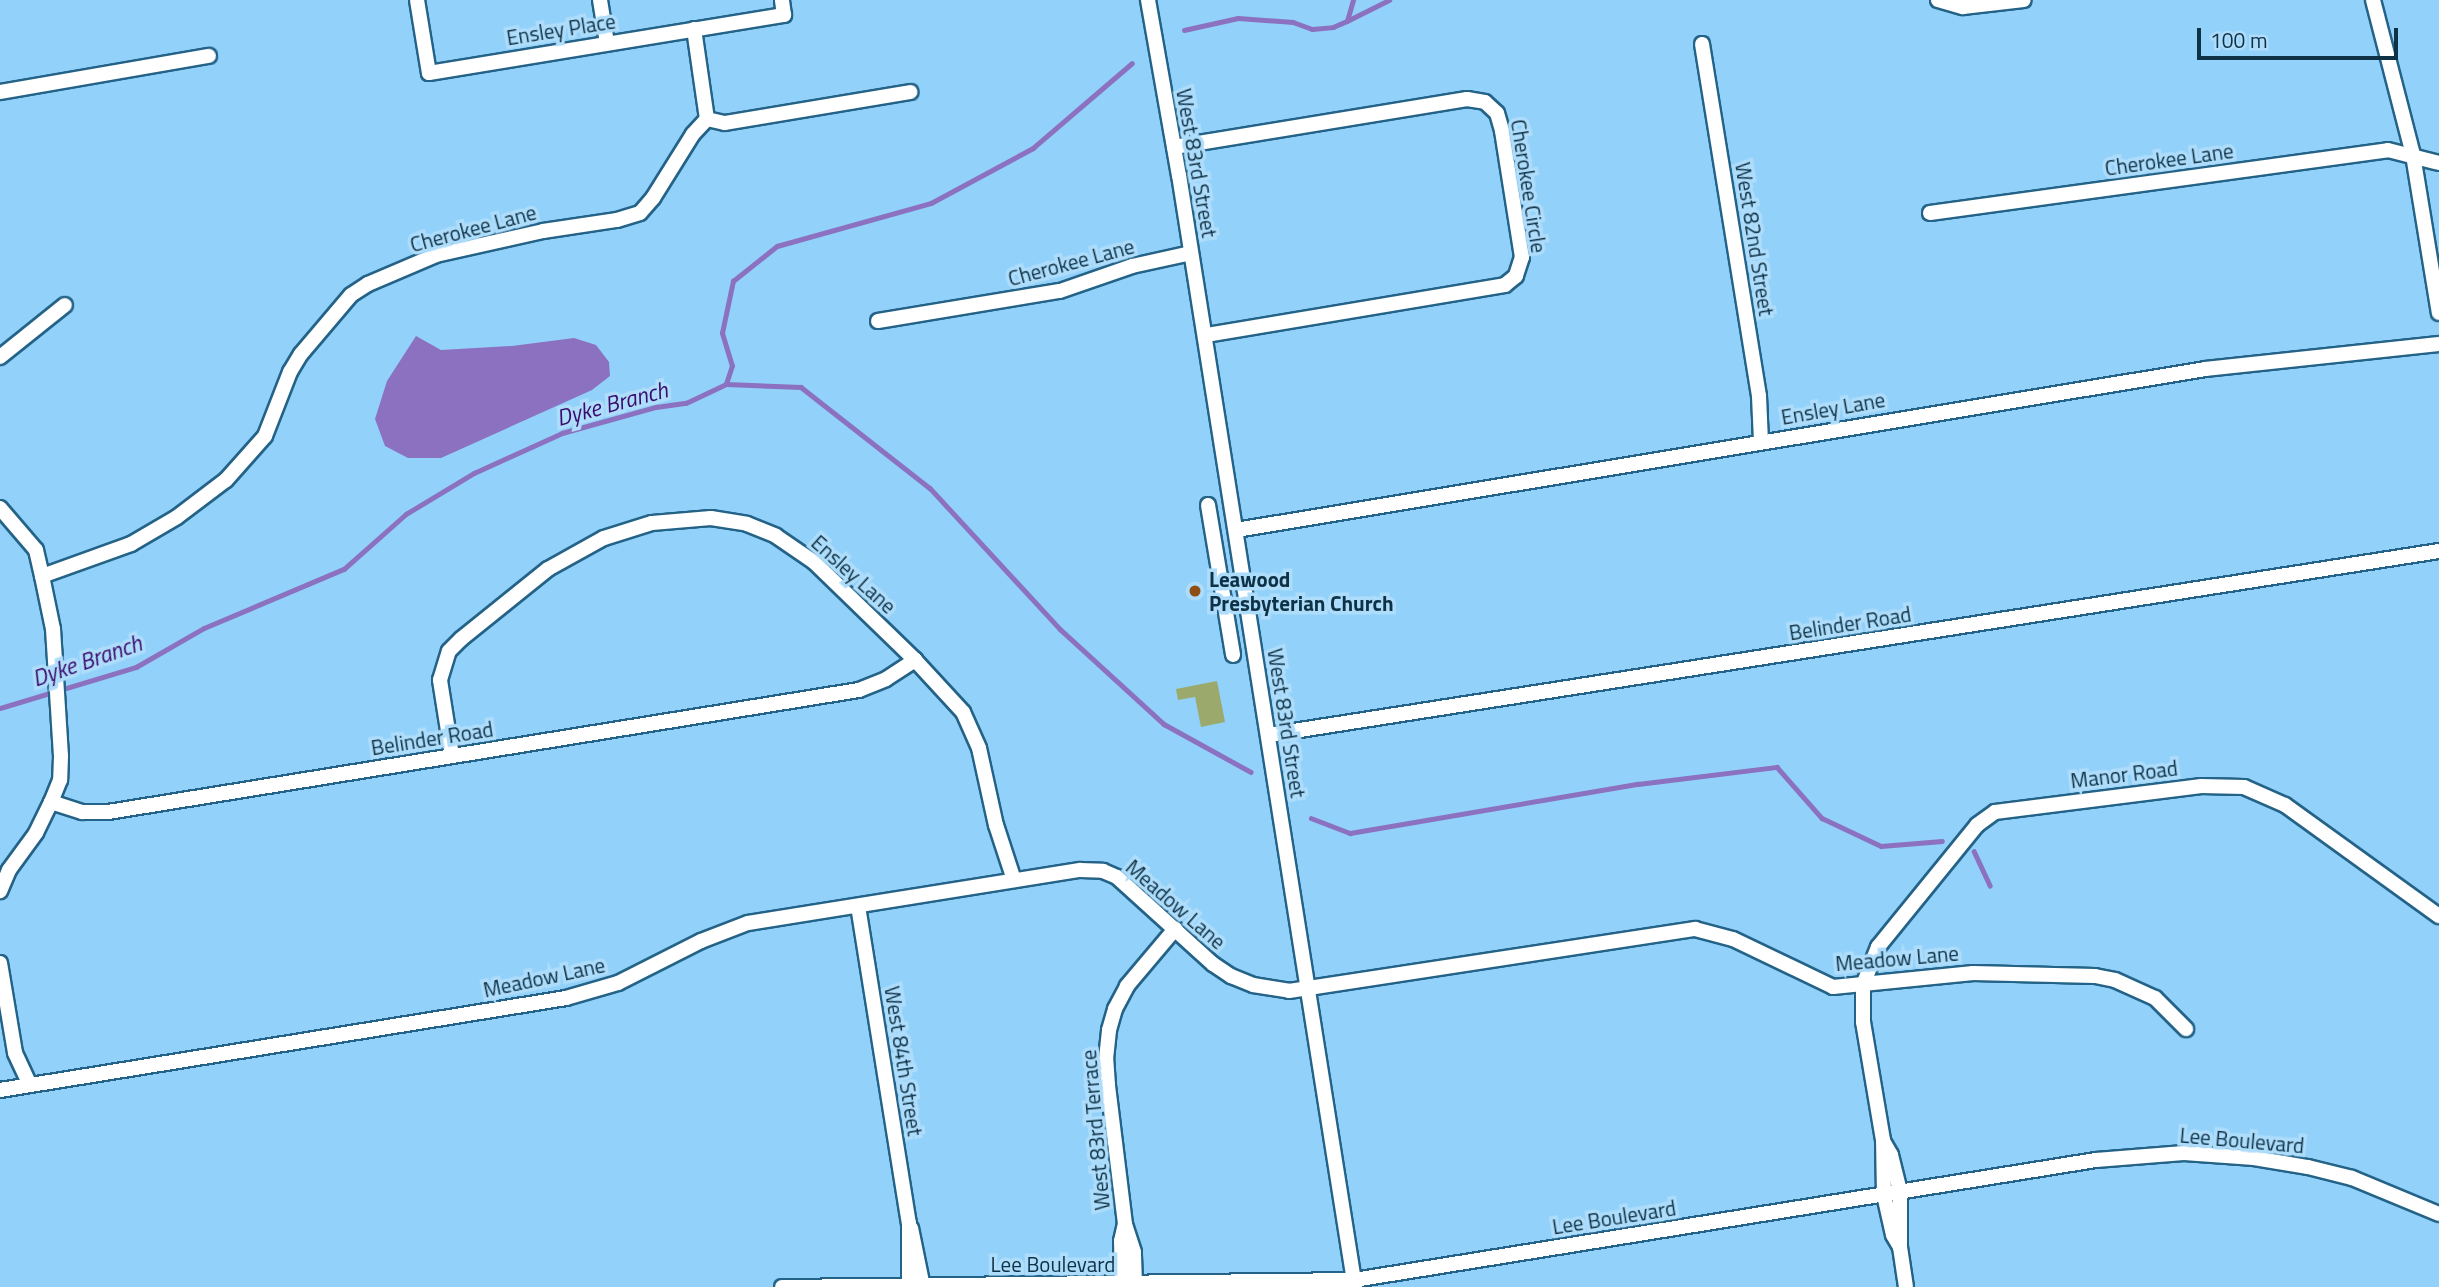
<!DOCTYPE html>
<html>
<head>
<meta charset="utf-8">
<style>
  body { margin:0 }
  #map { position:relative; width:2439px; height:1287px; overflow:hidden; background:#92d1fa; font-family:"Titillium Web",sans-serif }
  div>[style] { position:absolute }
  .green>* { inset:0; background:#9ca96c }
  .water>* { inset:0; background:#8b71bf }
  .stream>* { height:4.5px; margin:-2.25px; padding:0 2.25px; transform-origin:2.25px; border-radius:2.25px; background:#8b71bf }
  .roads { filter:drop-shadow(2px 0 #246387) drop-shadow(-2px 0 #246387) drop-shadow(0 2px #246387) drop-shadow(0 -2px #246387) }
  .minor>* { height:14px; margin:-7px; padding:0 7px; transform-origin:7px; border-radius:7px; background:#fff }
  .dots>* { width:19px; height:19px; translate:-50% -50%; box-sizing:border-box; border:4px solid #aedcfb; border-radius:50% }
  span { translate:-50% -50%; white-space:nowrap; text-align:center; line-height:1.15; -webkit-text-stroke:7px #aedcfb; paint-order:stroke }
  .street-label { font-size:21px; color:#0e3145 }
  .poi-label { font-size:21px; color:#0e3145; font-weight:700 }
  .left { translate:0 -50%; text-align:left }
  .water-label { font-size:23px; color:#3a0a6c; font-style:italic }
  .scale { position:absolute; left:2197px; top:28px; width:201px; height:32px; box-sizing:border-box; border:4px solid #0e3145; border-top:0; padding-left:9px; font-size:21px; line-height:24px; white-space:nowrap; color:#0e3145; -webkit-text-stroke:5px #aedcfb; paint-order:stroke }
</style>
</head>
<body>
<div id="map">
  <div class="green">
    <i style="clip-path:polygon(1217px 681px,1225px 722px,1201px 727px,1195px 697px,1178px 700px,1176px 689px)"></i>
  </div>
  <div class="water">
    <i style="clip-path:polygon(416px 336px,441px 350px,512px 346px,574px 338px,596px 345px,609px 362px,610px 376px,592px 390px,441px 458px,408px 458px,385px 446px,375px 419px,387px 381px)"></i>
  </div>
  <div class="stream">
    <i style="left:1347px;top:21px;width:47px;rotate:-26.6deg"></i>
    <i style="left:1184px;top:30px;width:55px;rotate:-12.5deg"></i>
    <i style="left:1238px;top:18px;width:55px;rotate:4.2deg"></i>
    <i style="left:1293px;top:22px;width:20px;rotate:20deg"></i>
    <i style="left:1312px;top:29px;width:21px;rotate:-5deg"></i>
    <i style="left:1333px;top:27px;width:15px;rotate:-23deg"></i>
    <i style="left:1347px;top:21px;width:22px;rotate:-74deg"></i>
    <i style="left:726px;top:384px;width:75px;rotate:2.3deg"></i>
    <i style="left:801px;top:387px;width:164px;rotate:38.1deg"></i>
    <i style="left:930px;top:488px;width:192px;rotate:47.3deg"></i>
    <i style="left:1060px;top:629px;width:141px;rotate:42.4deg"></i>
    <i style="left:1164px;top:724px;width:99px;rotate:28.9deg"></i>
    <i style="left:0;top:708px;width:142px;rotate:-16.8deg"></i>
    <i style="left:136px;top:667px;width:78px;rotate:-29.8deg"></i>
    <i style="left:204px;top:628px;width:152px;rotate:-22.9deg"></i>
    <i style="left:344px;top:569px;width:83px;rotate:-41.6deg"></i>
    <i style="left:406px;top:514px;width:79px;rotate:-31.1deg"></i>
    <i style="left:474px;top:473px;width:97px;rotate:-24.4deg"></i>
    <i style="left:562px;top:433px;width:98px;rotate:-15.5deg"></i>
    <i style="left:656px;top:407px;width:30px;rotate:-8deg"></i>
    <i style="left:686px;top:403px;width:44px;rotate:-25.4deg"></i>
    <i style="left:726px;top:384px;width:19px;rotate:-72deg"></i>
    <i style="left:732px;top:366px;width:34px;rotate:-107deg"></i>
    <i style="left:722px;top:333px;width:53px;rotate:-78.1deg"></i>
    <i style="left:733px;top:281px;width:56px;rotate:-38.5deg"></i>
    <i style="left:777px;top:246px;width:160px;rotate:-15.6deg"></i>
    <i style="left:931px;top:203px;width:116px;rotate:-28.3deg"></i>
    <i style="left:1033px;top:148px;width:130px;rotate:-40.6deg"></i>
    <i style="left:1311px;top:818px;width:42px;rotate:21deg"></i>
    <i style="left:1350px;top:833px;width:292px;rotate:-9.7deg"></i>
    <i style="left:1638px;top:784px;width:140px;rotate:-7deg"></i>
    <i style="left:1777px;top:767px;width:68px;rotate:48.6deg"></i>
    <i style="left:1822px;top:818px;width:65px;rotate:25.4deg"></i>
    <i style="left:1881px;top:846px;width:61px;rotate:-4.7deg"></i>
    <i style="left:1974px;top:851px;width:38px;rotate:65deg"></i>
  </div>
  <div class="roads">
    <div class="minor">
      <i style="left:417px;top:0;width:74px;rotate:80.7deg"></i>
      <i style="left:429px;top:73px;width:360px;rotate:-9.3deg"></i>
      <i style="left:784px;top:15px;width:15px;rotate:-98deg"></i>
      <i style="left:600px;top:0;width:44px;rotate:80.8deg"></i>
      <i style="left:1148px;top:0;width:178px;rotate:80deg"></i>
      <i style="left:1179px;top:175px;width:1126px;rotate:81.01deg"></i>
      <i style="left:1938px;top:0;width:26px;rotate:16deg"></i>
      <i style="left:1963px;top:7px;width:61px;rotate:-6.5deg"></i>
      <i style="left:2373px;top:0;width:160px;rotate:75.5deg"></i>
      <i style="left:2413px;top:155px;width:160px;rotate:80.7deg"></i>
      <i style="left:694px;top:29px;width:91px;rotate:81.8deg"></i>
      <i style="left:1702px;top:44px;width:357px;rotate:80.8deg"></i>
      <i style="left:1759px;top:396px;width:46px;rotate:87.5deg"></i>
      <i style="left:0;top:92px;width:212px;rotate:-9.8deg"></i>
      <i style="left:707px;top:119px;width:18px;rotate:13deg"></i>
      <i style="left:725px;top:123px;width:188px;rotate:-9.5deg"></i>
      <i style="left:1174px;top:147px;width:297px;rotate:-9.3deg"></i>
      <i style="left:1467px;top:99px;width:18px;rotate:9deg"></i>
      <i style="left:1485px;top:102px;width:16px;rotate:43deg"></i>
      <i style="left:1497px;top:113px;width:19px;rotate:74deg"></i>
      <i style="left:1502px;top:131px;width:128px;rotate:81deg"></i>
      <i style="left:1522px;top:257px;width:20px;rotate:108deg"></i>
      <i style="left:1516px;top:276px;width:14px;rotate:141deg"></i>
      <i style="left:1505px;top:285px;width:304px;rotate:170.5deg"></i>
      <i style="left:1930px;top:213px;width:462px;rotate:-7.8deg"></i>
      <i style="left:2388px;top:150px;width:53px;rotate:14.3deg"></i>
      <i style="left:878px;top:321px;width:184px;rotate:-9.4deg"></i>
      <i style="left:1060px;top:291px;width:76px;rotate:-19.1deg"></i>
      <i style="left:1132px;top:266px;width:60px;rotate:-12.4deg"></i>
      <i style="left:0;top:357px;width:83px;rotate:-38.7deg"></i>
      <i style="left:1208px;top:505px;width:152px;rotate:80.5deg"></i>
      <i style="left:0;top:508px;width:55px;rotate:49.4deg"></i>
      <i style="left:36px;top:550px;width:27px;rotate:77deg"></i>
      <i style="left:42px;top:576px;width:54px;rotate:78.3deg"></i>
      <i style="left:53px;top:629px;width:127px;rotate:86.4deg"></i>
      <i style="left:61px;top:756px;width:24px;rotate:92deg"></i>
      <i style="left:60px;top:780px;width:24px;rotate:112deg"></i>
      <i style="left:51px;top:802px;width:34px;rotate:116deg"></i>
      <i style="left:36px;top:833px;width:46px;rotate:126.1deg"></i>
      <i style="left:9px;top:870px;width:23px;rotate:113deg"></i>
      <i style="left:1236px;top:530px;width:982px;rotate:-9.43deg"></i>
      <i style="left:2205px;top:369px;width:235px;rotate:-6.1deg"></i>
      <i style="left:42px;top:576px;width:95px;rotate:-19.8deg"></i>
      <i style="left:131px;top:544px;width:53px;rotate:-30.4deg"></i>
      <i style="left:177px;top:517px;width:61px;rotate:-37.1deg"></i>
      <i style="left:226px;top:480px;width:59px;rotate:-48.4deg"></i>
      <i style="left:265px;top:436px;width:69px;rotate:-68.7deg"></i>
      <i style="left:290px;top:372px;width:21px;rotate:-59deg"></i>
      <i style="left:301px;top:354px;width:77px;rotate:-49.7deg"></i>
      <i style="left:351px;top:295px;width:20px;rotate:-33deg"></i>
      <i style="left:368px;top:284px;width:74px;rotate:-23.1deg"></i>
      <i style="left:436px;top:255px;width:110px;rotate:-12.6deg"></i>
      <i style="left:543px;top:231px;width:75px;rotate:-8.5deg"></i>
      <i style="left:617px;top:220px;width:24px;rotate:-17deg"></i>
      <i style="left:640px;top:213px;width:20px;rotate:-49deg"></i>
      <i style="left:653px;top:198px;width:75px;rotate:-58deg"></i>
      <i style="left:693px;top:134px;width:21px;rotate:-47deg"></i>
      <i style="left:1268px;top:735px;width:1185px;rotate:-8.93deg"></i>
      <i style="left:452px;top:756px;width:77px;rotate:-99deg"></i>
      <i style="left:440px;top:680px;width:30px;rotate:-73deg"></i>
      <i style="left:449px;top:651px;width:17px;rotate:-45deg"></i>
      <i style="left:461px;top:639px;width:112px;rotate:-38.8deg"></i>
      <i style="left:548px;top:569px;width:64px;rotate:-29deg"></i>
      <i style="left:604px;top:538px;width:50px;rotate:-17.4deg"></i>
      <i style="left:652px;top:523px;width:59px;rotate:-4.8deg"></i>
      <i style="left:711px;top:518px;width:36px;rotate:9deg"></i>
      <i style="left:747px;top:524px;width:31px;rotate:22deg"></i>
      <i style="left:776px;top:536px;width:46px;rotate:34.4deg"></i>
      <i style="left:814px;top:562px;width:141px;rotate:44.1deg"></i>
      <i style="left:915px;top:660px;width:71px;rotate:47.3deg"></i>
      <i style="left:963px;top:712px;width:39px;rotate:66deg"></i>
      <i style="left:979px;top:748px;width:79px;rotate:77.6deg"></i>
      <i style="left:996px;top:825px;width:58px;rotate:71.9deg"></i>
      <i style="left:51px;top:802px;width:33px;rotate:18deg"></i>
      <i style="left:82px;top:812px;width:26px"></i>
      <i style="left:108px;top:812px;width:761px;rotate:-9.23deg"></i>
      <i style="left:859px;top:690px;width:29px;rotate:-22deg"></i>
      <i style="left:886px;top:679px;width:35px;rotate:-33deg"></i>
      <i style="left:858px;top:906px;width:321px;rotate:80.9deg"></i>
      <i style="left:909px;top:1223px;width:64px;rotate:90deg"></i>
      <i style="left:0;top:963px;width:91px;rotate:80.5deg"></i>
      <i style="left:15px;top:1053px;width:35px;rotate:65deg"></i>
      <i style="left:0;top:1090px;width:573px;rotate:-9.23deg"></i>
      <i style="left:566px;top:998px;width:54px;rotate:-16.1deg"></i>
      <i style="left:618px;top:983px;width:93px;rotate:-26.8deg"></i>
      <i style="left:701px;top:941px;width:50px;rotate:-21deg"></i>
      <i style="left:748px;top:923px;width:336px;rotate:-9.1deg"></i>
      <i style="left:1080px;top:870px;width:23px;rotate:2deg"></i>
      <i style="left:1103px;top:871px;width:15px;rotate:23deg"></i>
      <i style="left:1117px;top:877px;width:130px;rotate:42.2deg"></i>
      <i style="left:1213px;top:964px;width:22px;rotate:34deg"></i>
      <i style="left:1231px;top:976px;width:24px;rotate:22deg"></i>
      <i style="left:1253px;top:985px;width:36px;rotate:9deg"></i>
      <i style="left:1289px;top:991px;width:411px;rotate:-8.7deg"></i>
      <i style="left:1695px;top:929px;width:39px;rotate:15deg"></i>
      <i style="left:1733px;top:939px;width:111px;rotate:25.6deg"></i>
      <i style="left:1833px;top:987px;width:141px;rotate:-5.7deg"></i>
      <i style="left:1973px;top:973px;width:122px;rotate:1.4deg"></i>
      <i style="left:2095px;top:976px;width:20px;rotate:11deg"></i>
      <i style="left:2115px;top:980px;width:44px;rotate:24.2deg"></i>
      <i style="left:2155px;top:998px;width:44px;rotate:45deg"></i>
      <i style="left:1883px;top:1141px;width:16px;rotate:60deg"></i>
      <i style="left:1891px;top:1155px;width:38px;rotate:76deg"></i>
      <i style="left:1900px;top:1192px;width:55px;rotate:90deg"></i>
      <i style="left:1900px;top:1247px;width:40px;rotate:81.5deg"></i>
      <i style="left:911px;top:1228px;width:60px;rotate:78.5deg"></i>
      <i style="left:1900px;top:1247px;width:14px;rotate:-120deg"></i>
      <i style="left:1893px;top:1235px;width:41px;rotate:-102.7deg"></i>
      <i style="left:1884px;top:1195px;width:55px;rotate:-91deg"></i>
      <i style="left:1883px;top:1140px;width:120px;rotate:-99.6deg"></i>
      <i style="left:1863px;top:1022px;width:37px;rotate:-90deg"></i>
      <i style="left:1863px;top:985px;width:41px;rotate:-68.5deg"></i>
      <i style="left:1878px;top:947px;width:157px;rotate:-50.9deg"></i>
      <i style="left:1977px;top:825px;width:22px;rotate:-36deg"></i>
      <i style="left:1995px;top:812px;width:208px;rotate:-7.2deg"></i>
      <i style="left:2201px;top:786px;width:43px;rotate:1.3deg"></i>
      <i style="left:2244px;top:787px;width:45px;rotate:23.7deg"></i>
      <i style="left:2285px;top:805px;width:190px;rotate:35.8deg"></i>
      <i style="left:1122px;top:1284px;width:43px;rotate:-91.3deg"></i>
      <i style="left:1121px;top:1241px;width:17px;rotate:-77deg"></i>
      <i style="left:1135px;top:1284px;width:32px;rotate:-92deg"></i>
      <i style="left:1134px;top:1252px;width:29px;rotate:-108deg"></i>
      <i style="left:1125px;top:1224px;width:140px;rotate:-97deg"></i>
      <i style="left:1108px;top:1085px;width:26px;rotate:-94deg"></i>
      <i style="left:1106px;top:1059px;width:29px;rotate:-84deg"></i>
      <i style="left:1109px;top:1030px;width:22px;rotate:-74deg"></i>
      <i style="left:1115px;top:1009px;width:26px;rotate:-62deg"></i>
      <i style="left:1127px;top:986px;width:75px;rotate:-49.9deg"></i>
      <i style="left:782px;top:1287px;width:572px;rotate:-0.7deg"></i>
      <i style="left:1354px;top:1280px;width:752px;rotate:-9.19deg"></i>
      <i style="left:2096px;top:1160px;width:88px;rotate:-4.5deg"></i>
      <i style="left:2184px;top:1153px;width:70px;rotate:4.1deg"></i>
      <i style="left:2254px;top:1158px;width:55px;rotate:9.5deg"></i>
      <i style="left:2308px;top:1167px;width:45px;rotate:14deg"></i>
      <i style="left:2352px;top:1178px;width:94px;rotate:22.5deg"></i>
    </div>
  </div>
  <div class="dots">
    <i style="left:1195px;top:591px;background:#8e4f14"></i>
  </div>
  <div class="street-label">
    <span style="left:561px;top:29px;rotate:-9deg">Ensley Place</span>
    <span style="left:2169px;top:159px;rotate:-8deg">Cherokee Lane</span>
    <span style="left:1197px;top:163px;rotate:80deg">West 83rd Street</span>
    <span style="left:1529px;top:186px;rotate:81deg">Cherokee Circle</span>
    <span style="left:473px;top:228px;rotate:-15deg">Cherokee Lane</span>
    <span style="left:1755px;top:239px;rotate:81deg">West 82nd Street</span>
    <span style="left:1071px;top:262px;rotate:-15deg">Cherokee Lane</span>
    <span style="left:1833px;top:408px;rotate:-10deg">Ensley Lane</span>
    <span style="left:854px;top:574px;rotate:42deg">Ensley Lane</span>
    <span style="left:1850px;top:623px;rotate:-9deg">Belinder Road</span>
    <span style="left:1287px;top:723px;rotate:81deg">West 83rd Street</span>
    <span style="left:432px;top:738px;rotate:-9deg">Belinder Road</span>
    <span style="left:2124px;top:774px;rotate:-7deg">Manor Road</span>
    <span style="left:1176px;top:904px;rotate:41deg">Meadow Lane</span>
    <span style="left:1897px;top:958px;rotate:-5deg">Meadow Lane</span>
    <span style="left:544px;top:977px;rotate:-12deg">Meadow Lane</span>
    <span style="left:904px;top:1061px;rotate:81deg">West 84th Street</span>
    <span style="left:1095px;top:1130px;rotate:-95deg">West 83rd Terrace</span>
    <span style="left:2242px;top:1140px;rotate:5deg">Lee Boulevard</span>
    <span style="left:1614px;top:1217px;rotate:-9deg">Lee Boulevard</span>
    <span style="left:1053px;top:1264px">Lee Boulevard</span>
  </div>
  <div class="poi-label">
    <span class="left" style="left:1209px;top:591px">Leawood<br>Presbyterian Church</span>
  </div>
  <div class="water-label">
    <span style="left:612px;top:404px;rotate:-15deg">Dyke Branch</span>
    <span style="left:87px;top:661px;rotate:-19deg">Dyke Branch</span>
  </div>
  <div class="scale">100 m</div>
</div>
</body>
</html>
